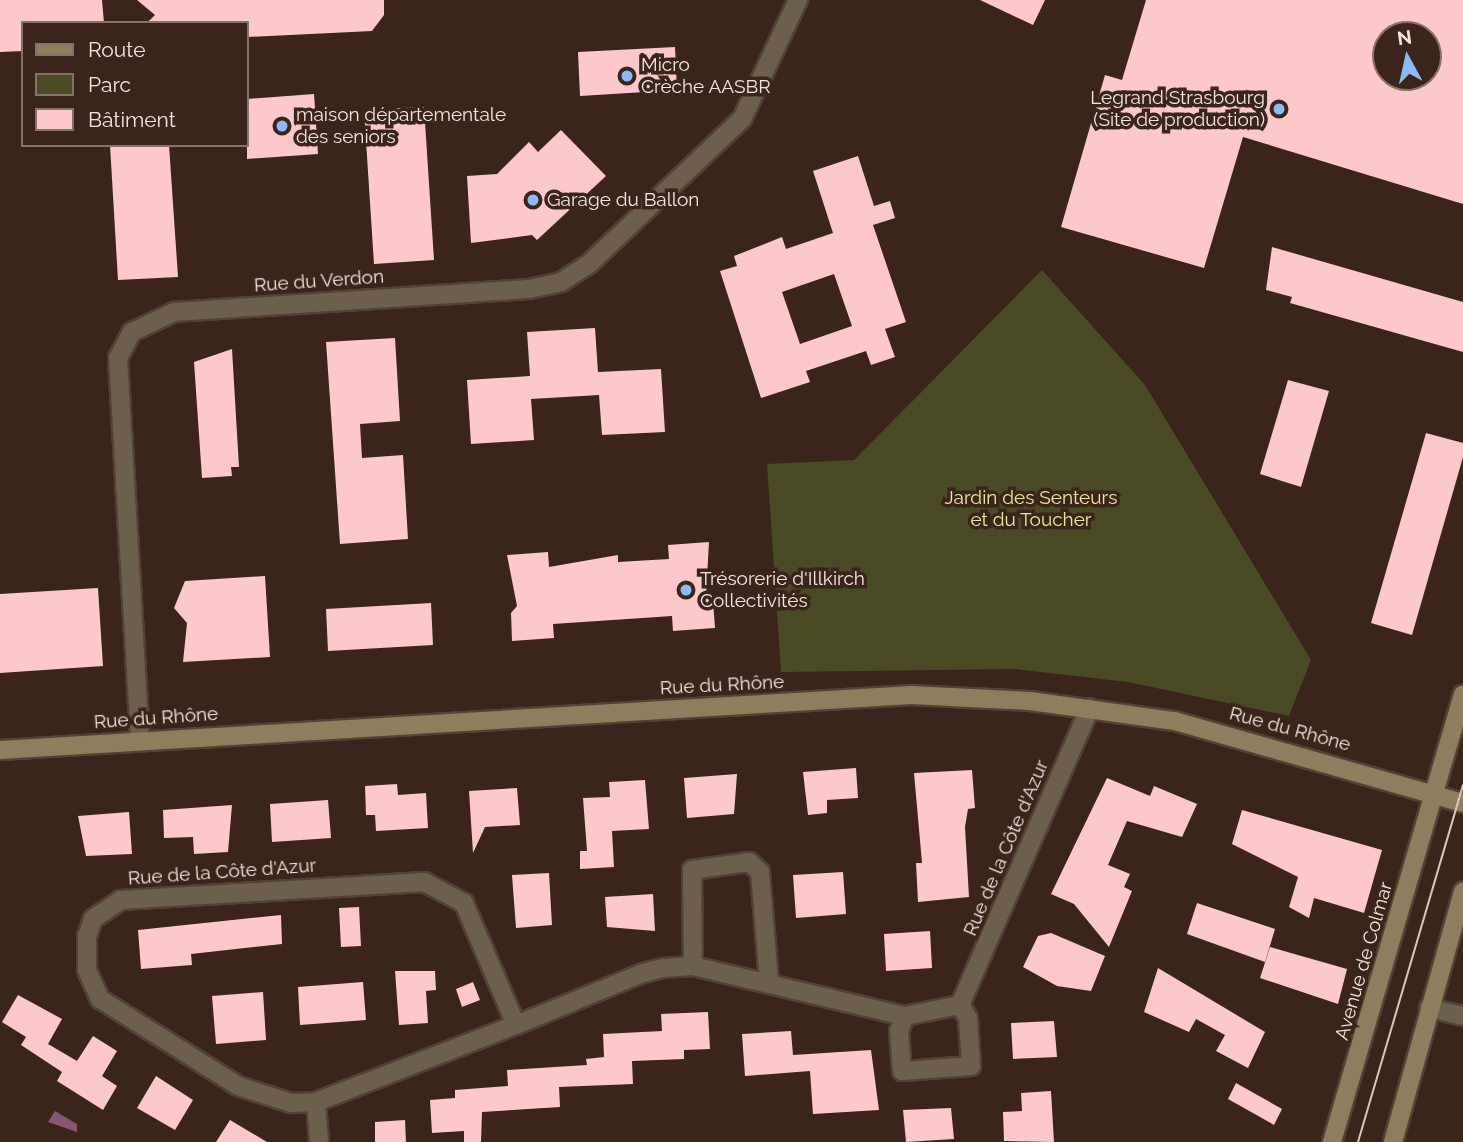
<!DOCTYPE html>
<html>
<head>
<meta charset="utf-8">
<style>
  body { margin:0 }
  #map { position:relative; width:1463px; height:1142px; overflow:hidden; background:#3b251a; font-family:Raleway,sans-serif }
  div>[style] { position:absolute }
  .green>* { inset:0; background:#4a4a25 }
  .water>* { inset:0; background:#87566f }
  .building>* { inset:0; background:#fcc8c9 }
  .roads { filter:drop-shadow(2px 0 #554035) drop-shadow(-2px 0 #554035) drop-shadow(0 2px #554035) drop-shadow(0 -2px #554035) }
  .minor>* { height:18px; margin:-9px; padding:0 9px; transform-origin:9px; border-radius:9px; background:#6c604c }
  .secondary>* { height:18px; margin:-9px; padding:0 9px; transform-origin:9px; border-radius:9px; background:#907d5e }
  .tram>* { height:2px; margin:-1px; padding:0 1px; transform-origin:1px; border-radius:1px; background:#d7c7bf }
  .dots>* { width:19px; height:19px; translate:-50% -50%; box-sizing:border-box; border:4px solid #3b251a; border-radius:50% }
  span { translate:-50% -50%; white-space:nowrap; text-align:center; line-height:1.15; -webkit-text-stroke:7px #3b251a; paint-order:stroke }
  .poi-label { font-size:19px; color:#f4e5de }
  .left { translate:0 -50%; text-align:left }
  .right { translate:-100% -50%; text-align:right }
  .street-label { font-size:19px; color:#f4e5de }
  .park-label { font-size:19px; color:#e7ea97 }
  .legend { position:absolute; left:21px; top:21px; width:228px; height:126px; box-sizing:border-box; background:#3b251a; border:2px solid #857268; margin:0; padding:9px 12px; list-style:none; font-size:21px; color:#f4e5de }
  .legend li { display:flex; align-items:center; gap:14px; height:35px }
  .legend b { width:35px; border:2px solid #857268 }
  .north { position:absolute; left:1372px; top:21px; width:70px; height:70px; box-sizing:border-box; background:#3b251a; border:2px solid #857268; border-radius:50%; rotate:352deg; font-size:19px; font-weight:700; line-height:28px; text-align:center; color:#f4e5de }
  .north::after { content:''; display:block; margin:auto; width:24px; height:32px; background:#88bafc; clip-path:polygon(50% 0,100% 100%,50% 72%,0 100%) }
</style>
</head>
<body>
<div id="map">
  <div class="green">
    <i style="clip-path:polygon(1042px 270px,1145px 385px,1311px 660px,1289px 716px,1128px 682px,1014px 669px,781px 672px,767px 464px,854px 460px)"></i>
  </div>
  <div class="water">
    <i style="clip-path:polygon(55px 1111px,77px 1124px,77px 1132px,48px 1122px)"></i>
  </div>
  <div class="building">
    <i style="clip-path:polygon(0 0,102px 0,104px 23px,23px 23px,23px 51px,0 52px)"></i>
    <i style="clip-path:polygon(137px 0,384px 0,384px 15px,372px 31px,247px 37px,247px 23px,147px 23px,155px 15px)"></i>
    <i style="clip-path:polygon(980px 0,1045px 0,1033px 25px)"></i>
    <i style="clip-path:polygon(evenodd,1146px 0,1463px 0,1463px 204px,1243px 137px,1204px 268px,1061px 227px,1105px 75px,1122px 80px,1146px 0,1386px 35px,1428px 35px,1428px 77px,1386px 77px,1386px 35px)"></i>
    <i style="clip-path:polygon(675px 47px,677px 90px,580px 96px,578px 52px)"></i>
    <i style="clip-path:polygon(314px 94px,318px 154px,247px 159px,247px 99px)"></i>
    <i style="clip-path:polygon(424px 107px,434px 260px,374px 264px,364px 110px)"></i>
    <i style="clip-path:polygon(561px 130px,606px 176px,537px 240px,532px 235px,471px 243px,467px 176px,497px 174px,529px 142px,538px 152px)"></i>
    <i style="clip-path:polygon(110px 145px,169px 145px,178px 277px,118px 280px)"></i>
    <i style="clip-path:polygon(evenodd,858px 156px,874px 206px,890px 201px,895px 218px,873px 225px,906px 322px,885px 329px,895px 357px,871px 365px,866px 351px,806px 371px,810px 382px,761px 398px,720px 271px,737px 266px,734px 256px,782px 237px,786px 249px,833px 233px,813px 171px,858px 156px,834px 274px,852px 326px,800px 344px,782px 292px,834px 274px)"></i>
    <i style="clip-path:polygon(1272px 247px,1463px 302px,1463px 352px,1290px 303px,1292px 297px,1266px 290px)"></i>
    <i style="clip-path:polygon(595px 328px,598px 372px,661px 369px,665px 432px,602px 435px,599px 395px,531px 399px,534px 440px,471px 444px,467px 380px,530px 376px,527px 332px)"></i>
    <i style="clip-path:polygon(395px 338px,400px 421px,360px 424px,362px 458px,403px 455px,408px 539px,340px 544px,326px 342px)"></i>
    <i style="clip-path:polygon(232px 349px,239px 467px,231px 467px,232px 476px,202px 478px,194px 362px)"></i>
    <i style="clip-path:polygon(1288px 380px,1329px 391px,1301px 487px,1260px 474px)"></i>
    <i style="clip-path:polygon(1426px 433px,1463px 443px,1463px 457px,1412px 635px,1371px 623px)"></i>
    <i style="clip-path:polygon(709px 542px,706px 595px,713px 601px,715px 628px,673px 631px,672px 616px,553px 624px,554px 638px,512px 641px,511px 613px,517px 606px,507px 555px,548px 552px,549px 567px,618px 555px,618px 562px,669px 559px,668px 545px)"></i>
    <i style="clip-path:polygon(265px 576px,270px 657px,183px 662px,187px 623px,174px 608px,185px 581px)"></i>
    <i style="clip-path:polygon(98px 588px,103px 666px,0 673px,0 594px)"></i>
    <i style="clip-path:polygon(431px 603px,433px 645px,328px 651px,326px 609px)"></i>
    <i style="clip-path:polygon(856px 768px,858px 798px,827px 800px,827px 813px,808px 815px,803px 772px)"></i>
    <i style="clip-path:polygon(972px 770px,975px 808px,968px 809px,965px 827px,969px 897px,918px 902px,916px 863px,922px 863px,914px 773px)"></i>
    <i style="clip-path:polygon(737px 774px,734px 814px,687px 818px,684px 778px)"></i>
    <i style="clip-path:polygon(1107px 778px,1150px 796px,1154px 786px,1197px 804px,1182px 837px,1127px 821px,1108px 865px,1130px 874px,1124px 887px,1132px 891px,1109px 947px,1074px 904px,1051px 894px)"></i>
    <i style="clip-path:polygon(645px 780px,649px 829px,612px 831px,614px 867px,580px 869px,580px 851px,587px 851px,583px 798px,610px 797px,609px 782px)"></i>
    <i style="clip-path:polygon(397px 784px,398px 795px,426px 793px,428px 828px,376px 831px,375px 815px,366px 815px,365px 786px)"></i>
    <i style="clip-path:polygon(517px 788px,520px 825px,485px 827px,473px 853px,469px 791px)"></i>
    <i style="clip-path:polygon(328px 800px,331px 838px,272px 842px,270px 804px)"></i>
    <i style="clip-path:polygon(232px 805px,228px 852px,194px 854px,193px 837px,164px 838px,163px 810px)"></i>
    <i style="clip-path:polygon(1242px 810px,1382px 850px,1364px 913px,1314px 898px,1309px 918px,1289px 907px,1298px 877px,1232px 844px)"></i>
    <i style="clip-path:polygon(129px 812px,132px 854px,86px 856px,78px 816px)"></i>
    <i style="clip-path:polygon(843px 872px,846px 914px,796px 918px,793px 875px)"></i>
    <i style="clip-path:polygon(549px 873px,552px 925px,516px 928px,512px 875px)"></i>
    <i style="clip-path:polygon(653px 894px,655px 931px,607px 927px,605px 897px)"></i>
    <i style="clip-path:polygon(1197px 903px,1275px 929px,1265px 962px,1187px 934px)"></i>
    <i style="clip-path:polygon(359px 907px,361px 946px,341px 947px,339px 908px)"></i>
    <i style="clip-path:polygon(281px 915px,282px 944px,191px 954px,192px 965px,141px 969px,138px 930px)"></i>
    <i style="clip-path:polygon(930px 931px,932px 968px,886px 971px,884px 934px)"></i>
    <i style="clip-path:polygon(1051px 933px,1105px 956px,1091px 991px,1057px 986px,1023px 967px,1038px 936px)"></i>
    <i style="clip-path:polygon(1270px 947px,1347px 969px,1338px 1004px,1260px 978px)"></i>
    <i style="clip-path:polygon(1158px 968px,1265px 1032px,1248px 1068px,1216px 1051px,1225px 1035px,1196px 1019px,1189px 1032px,1144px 1012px)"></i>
    <i style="clip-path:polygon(395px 971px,435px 971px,436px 990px,426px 991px,428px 1023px,399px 1025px)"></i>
    <i style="clip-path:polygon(363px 982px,366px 1020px,300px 1025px,298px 987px)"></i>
    <i style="clip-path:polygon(473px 982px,480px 1000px,462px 1007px,456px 989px)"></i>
    <i style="clip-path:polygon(263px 992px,266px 1040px,216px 1044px,212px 996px)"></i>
    <i style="clip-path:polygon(18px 995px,62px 1019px,48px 1044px,77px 1061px,93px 1036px,117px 1051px,102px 1076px,117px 1086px,103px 1110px,57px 1081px,62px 1072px,21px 1045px,26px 1037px,2px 1022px)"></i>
    <i style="clip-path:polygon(708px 1012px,710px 1049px,684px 1050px,684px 1059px,632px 1061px,633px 1084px,559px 1087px,560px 1107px,482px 1112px,481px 1142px,464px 1142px,464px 1131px,432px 1133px,430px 1100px,455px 1098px,455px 1090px,508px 1086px,507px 1070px,587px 1065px,586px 1059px,604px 1057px,603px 1034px,662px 1031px,661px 1014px)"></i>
    <i style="clip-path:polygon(1054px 1021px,1057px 1057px,1013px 1059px,1011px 1023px)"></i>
    <i style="clip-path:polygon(791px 1031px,793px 1055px,871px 1050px,879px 1110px,813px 1114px,810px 1071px,745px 1076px,742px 1034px)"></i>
    <i style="clip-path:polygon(156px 1076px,193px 1100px,175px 1130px,137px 1108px)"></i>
    <i style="clip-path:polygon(1236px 1083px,1282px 1109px,1274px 1125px,1228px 1099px)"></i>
    <i style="clip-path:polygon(1051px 1091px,1054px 1142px,1004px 1141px,1003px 1112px,1022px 1111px,1021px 1093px)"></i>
    <i style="clip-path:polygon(951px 1108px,954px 1139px,906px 1142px,903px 1110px)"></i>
    <i style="clip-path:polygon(230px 1120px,267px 1142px,216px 1142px)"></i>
    <i style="clip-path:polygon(405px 1120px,406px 1142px,375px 1142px,375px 1122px)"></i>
  </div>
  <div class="roads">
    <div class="minor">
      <i style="left:140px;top:740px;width:383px;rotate:-93.3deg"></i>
      <i style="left:118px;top:358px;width:30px;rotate:-62deg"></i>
      <i style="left:132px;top:332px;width:47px;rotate:-25.5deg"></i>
      <i style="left:174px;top:312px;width:356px;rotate:-3.7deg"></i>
      <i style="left:529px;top:289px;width:33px;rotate:-12deg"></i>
      <i style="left:561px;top:282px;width:35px;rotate:-33deg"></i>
      <i style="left:590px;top:263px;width:209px;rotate:-43.5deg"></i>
      <i style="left:742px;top:119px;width:132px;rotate:-64.8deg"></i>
      <i style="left:693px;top:966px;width:96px;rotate:-90.6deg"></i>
      <i style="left:692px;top:870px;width:58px;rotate:-8deg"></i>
      <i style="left:749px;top:862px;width:15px;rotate:42deg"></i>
      <i style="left:760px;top:872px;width:110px;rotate:85.3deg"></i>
      <i style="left:1429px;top:1008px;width:35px;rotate:13deg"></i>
      <i style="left:905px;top:1016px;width:16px;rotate:112deg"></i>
      <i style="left:899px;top:1031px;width:40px;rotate:85.7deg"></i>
      <i style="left:902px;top:1071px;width:69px;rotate:-4.1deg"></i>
      <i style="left:971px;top:1066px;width:48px;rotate:-93.6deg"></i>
      <i style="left:968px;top:1018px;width:15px;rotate:-122deg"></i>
      <i style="left:516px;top:1025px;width:133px;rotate:-113.1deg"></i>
      <i style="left:464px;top:903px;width:45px;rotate:-152.3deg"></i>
      <i style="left:424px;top:882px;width:304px;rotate:176.6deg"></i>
      <i style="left:121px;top:900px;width:34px;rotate:146deg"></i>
      <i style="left:93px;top:919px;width:18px;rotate:109deg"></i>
      <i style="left:87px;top:936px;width:34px;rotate:90deg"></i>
      <i style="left:87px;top:970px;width:32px;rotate:66deg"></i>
      <i style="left:100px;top:999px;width:163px;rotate:32.2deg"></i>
      <i style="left:238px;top:1086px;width:56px;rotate:17.8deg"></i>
      <i style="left:291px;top:1103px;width:25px;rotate:-2deg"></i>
      <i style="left:316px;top:1102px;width:214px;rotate:-21.1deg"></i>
      <i style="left:516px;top:1025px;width:137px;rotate:-22.3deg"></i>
      <i style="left:643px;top:973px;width:21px;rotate:-14deg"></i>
      <i style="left:663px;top:968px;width:30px;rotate:-4deg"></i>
      <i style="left:693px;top:966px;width:218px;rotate:13.3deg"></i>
      <i style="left:905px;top:1016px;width:56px;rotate:-11.3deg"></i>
      <i style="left:960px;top:1005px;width:324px;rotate:-66.4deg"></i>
      <i style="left:316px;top:1102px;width:40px;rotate:85.7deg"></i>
    </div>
    <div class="secondary">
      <i style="left:0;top:750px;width:913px;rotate:-3.45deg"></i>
      <i style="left:911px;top:695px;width:119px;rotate:2.9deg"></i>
      <i style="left:1030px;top:701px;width:146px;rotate:7.9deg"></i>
      <i style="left:1175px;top:721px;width:299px;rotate:15.9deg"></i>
      <i style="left:1332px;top:1142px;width:466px;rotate:-73.7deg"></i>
      <i style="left:1393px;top:1142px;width:260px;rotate:-74.4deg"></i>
    </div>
  </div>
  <div class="tram">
    <i style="left:1358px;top:1142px;width:372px;rotate:-73.6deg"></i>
  </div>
  <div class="dots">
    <i style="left:627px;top:76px;background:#88bafc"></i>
    <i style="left:1279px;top:109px;background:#88bafc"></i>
    <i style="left:282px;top:126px;background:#88bafc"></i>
    <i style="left:533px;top:200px;background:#88bafc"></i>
    <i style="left:686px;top:590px;background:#88bafc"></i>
  </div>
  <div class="poi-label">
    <span class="left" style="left:641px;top:76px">Micro<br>Crèche AASBR</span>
    <span class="right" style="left:1265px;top:109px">Legrand Strasbourg<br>(Site de production)</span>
    <span class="left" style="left:296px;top:126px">maison départementale<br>des seniors</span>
    <span class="left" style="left:547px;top:200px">Garage du Ballon</span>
    <span class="left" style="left:700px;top:590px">Trésorerie d'Illkirch<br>Collectivités</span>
  </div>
  <div class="street-label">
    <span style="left:319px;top:281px;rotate:-4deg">Rue du Verdon</span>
    <span style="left:722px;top:685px;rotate:-3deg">Rue du Rhône</span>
    <span style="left:156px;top:718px;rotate:-4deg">Rue du Rhône</span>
    <span style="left:1290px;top:729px;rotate:15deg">Rue du Rhône</span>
    <span style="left:1006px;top:848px;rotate:-67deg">Rue de la Côte d'Azur</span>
    <span style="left:222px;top:872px;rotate:-4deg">Rue de la Côte d'Azur</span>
    <span style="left:1364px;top:961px;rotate:-74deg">Avenue de Colmar</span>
  </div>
  <div class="park-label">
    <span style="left:1031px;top:509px">Jardin des Senteurs<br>et du Toucher</span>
  </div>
  <ul class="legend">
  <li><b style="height:9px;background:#907d5e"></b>Route</li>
  <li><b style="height:19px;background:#4a4a25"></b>Parc</li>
  <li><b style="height:19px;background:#fcc8c9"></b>Bâtiment</li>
  </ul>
  <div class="north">N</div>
</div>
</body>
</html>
